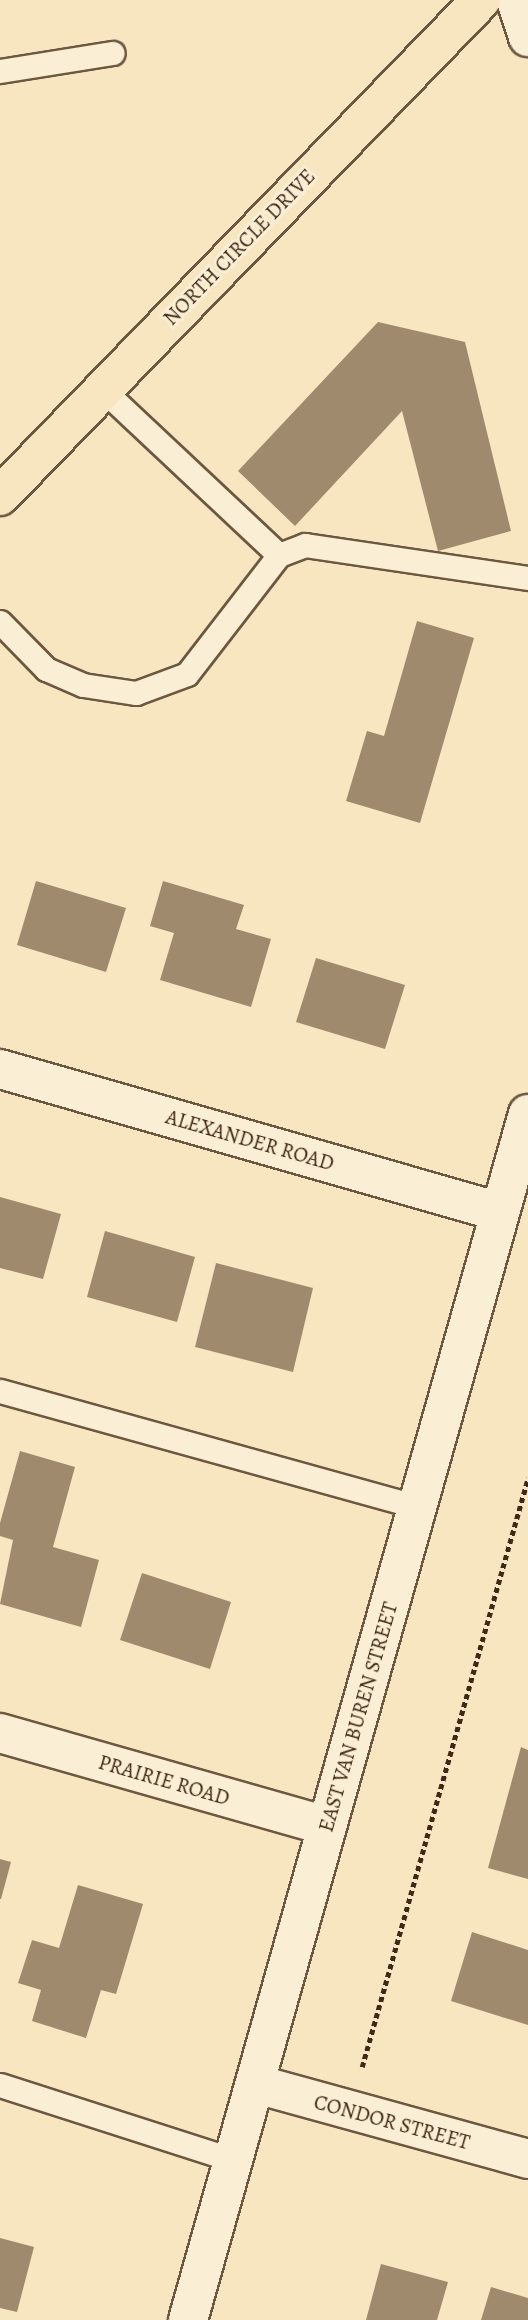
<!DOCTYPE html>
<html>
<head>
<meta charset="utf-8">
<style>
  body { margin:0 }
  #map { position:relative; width:528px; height:2320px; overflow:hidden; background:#f7e6bf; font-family:Alegreya,serif }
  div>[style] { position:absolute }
  .building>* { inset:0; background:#9f8a6e }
  .path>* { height:4.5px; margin-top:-2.25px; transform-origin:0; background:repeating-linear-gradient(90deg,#402716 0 5px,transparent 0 8.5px) }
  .roads { filter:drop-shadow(2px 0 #6e5740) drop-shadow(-2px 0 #6e5740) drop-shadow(0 2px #6e5740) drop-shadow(0 -2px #6e5740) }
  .service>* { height:23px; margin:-11.5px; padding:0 11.5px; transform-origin:11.5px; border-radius:11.5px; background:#faefd5 }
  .minor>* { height:38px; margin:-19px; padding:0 19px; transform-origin:19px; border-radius:19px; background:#faefd5 }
  .tertiary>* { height:38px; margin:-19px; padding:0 19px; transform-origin:19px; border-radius:19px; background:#faefd5 }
  .primary>* { height:38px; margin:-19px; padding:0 19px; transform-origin:19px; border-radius:19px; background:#f7e6bf }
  span { translate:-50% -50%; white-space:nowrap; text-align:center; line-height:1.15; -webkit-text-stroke:6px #faefd5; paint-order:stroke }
  .street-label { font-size:21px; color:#402716 }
</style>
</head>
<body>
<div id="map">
  <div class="building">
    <i style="clip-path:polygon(378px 322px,465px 342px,511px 531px,438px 551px,402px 411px,295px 526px,238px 471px)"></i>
    <i style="clip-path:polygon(417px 621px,474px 638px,420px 823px,346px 801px,367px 731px,384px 736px)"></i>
    <i style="clip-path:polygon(36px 881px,126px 908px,106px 972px,17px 945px)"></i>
    <i style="clip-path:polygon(163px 881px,244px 905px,236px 929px,271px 939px,251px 1007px,160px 980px,174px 933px,150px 926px)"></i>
    <i style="clip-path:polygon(316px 958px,405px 985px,385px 1049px,296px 1022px)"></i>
    <i style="clip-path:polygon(0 1197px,61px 1214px,43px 1279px,0 1268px)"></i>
    <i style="clip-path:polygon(105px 1231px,195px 1257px,177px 1322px,87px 1297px)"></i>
    <i style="clip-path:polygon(216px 1263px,313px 1288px,293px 1372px,195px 1347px)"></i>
    <i style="clip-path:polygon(20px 1451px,75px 1467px,53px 1547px,99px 1560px,81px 1627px,0 1604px,13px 1540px,0 1536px,0 1523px)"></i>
    <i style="clip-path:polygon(142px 1573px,231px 1602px,210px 1669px,120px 1640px)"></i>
    <i style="clip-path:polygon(521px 1747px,528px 1750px,528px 1879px,488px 1868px)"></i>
    <i style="clip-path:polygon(0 1859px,11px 1862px,1px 1899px,0 1899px)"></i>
    <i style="clip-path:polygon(78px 1885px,143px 1904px,116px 1994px,101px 1990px,86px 2038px,32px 2021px,41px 1990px,18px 1983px,32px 1940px,59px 1948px)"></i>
    <i style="clip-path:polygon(472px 1932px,528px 1950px,528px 2025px,451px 2001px)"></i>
    <i style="clip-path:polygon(0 2238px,34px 2247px,17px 2312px,0 2308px)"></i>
    <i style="clip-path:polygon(381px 2264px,448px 2282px,437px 2320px,366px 2320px)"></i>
    <i style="clip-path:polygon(491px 2287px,528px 2298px,528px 2320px,481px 2320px)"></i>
  </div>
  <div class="path">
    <i style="left:362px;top:2067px;width:612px;rotate:-74.26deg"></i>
  </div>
  <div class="roads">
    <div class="service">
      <i style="left:0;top:71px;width:114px;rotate:-9.1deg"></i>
      <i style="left:101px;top:388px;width:244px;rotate:43.2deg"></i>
      <i style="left:0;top:622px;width:66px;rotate:45.6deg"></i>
      <i style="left:46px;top:669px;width:40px;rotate:23.4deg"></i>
      <i style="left:83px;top:685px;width:54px;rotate:8.6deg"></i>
      <i style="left:136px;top:693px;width:54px;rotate:-20.4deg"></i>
      <i style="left:187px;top:674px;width:150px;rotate:-52.3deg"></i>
      <i style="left:279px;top:555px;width:28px;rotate:-21deg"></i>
      <i style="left:305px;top:545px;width:225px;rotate:8.4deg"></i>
      <i style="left:0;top:1391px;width:433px;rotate:15.5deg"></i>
      <i style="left:0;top:2085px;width:246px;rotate:17.8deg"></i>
    </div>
    <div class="minor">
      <i style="left:0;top:1069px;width:520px;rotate:15.96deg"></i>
      <i style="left:0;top:1733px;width:340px;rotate:15.9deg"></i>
      <i style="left:256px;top:2084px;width:282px;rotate:15.4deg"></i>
    </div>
    <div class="tertiary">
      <i style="left:516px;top:0;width:39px;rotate:72deg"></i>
      <i style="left:188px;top:2320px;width:1253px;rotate:-74.26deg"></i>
    </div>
    <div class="primary">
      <i style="left:0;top:496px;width:691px;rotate:-45.88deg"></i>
    </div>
  </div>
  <div class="street-label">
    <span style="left:239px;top:247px;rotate:-46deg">NORTH CIRCLE DRIVE</span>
    <span style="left:250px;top:1140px;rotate:16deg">ALEXANDER ROAD</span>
    <span style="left:358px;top:1717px;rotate:-74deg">EAST VAN BUREN STREET</span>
    <span style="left:164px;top:1780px;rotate:16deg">PRAIRIE ROAD</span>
    <span style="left:392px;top:2122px;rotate:15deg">CONDOR STREET</span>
  </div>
</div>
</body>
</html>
